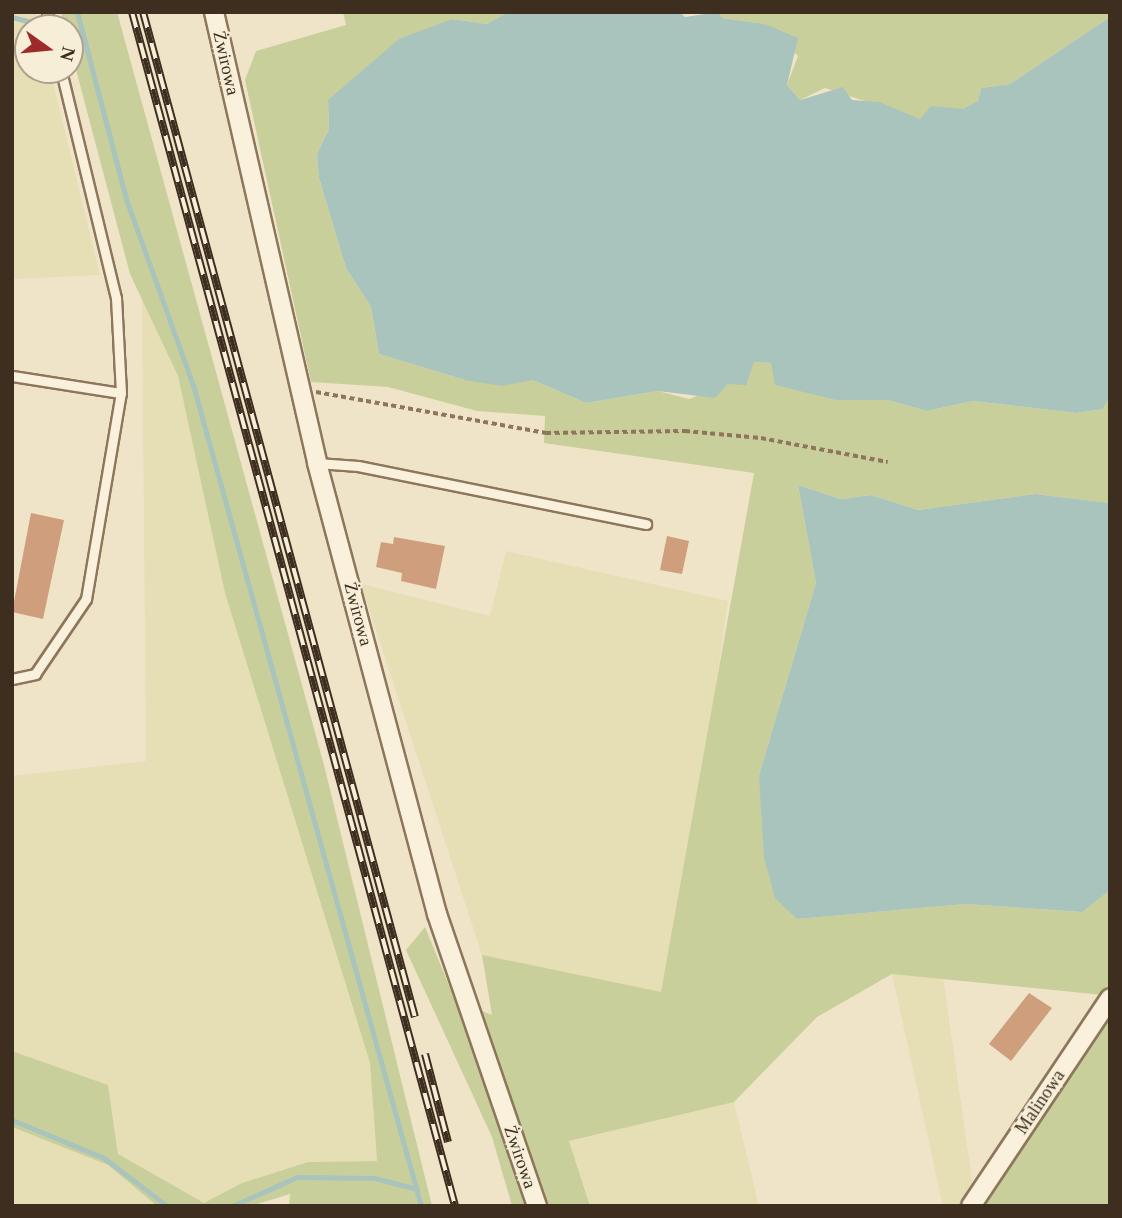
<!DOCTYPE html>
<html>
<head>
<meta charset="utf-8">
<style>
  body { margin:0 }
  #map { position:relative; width:1122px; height:1218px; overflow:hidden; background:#f0e4c8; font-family:Georgia,serif }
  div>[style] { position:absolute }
  .farmland>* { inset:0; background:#e6deb5 }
  .green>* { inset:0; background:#c9cf9b }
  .water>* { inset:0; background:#a9c4bc }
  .stream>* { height:5px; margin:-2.5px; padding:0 2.5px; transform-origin:2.5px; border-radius:2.5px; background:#a9c4bc }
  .building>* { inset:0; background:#cf9f7d }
  .path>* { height:3.5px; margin-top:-1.75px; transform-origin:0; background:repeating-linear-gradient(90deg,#8d765c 0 5px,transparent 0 8.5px) }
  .roads { filter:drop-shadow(2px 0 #8d765c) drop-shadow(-2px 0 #8d765c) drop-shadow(0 2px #8d765c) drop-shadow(0 -2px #8d765c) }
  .lane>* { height:9px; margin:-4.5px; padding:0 4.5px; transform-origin:4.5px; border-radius:4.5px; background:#faf1dc }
  .street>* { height:18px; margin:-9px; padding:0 9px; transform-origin:9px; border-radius:9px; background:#faf1dc }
  .rail>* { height:8px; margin-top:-4px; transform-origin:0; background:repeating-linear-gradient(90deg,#f7eed8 0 16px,#3d2e20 0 32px); box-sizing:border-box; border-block:2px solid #3d2e20 }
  span { translate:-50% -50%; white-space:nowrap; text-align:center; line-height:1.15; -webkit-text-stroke:5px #f7eed8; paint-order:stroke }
  .street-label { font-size:18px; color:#3d2e20 }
  .frame { position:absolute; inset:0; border:14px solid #3d2e20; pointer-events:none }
  .north { position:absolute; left:14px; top:14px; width:70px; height:70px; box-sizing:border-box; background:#f7eed8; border:2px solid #ada18e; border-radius:50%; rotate:105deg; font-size:19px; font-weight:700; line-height:28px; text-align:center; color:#3d2e20 }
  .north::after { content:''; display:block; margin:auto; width:24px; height:32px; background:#9e2a2b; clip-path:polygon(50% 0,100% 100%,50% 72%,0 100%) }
</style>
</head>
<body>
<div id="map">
  <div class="farmland">
    <i style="clip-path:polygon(12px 12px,36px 12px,40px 28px,28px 28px,28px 70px,50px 70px,100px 275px,12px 279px)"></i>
    <i style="clip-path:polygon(142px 299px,178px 376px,225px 593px,370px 1063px,377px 1161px,308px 1162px,242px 1183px,204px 1204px,118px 1154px,108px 1085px,12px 1051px,12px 776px,146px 761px)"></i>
    <i style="clip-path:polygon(506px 551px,728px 601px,703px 779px,661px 993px,482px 955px,361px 584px,490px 616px)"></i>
    <i style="clip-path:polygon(892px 974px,943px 977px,973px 1187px,961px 1206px,943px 1206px)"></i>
    <i style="clip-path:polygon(734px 1102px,759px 1206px,590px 1206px,569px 1141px)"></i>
    <i style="clip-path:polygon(12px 1127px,108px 1165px,157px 1206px,12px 1206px)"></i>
  </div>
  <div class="green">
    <i style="clip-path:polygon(61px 12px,117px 12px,324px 765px,432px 1206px,289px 1206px,290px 1194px,251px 1206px,157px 1206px,108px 1165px,12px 1127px,12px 1051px,108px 1085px,118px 1154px,204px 1203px,242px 1183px,308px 1162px,377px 1161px,370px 1063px,225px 593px,178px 376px,130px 274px,70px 47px,70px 28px,65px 28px)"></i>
    <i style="clip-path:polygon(343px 12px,508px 12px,487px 24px,452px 19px,368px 68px,328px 100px,329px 129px,317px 154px,319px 178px,346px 268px,371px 307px,379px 354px,465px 380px,533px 380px,586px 403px,658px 391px,689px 399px,728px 384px,753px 362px,771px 363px,836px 400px,887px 400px,927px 411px,973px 401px,1077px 413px,1103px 409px,1110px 396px,1110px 503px,1035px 494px,918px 510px,871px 495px,841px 499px,798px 485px,816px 583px,759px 775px,797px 919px,966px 904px,1081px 912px,1110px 890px,1110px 985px,1103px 995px,892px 974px,817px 1017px,734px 1102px,569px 1141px,590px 1206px,512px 1206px,492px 1137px,406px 950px,425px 927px,455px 1000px,492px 1015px,482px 955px,661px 992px,754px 473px,544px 443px,545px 416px,477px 411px,388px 387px,311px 382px,245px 80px,256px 51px,346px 25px)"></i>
    <i style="clip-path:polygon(719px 12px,1110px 12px,1110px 17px,1010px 84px,981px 88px,978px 101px,962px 110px,931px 107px,920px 119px,825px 88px,800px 100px,787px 85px,798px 56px,765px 24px,722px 18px)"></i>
    <i style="clip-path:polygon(1110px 1014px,1110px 1206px,985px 1206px,1037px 1127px)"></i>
  </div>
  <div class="water">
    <i style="clip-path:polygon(508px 12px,680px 12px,685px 17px,719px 12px,722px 18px,765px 24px,798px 38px,787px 85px,800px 100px,843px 87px,852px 100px,879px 102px,920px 119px,931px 106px,963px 109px,978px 101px,981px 88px,1010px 84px,1110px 17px,1110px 396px,1103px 409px,1077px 413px,973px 401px,927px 411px,887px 400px,836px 400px,775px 385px,771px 363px,754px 362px,746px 385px,728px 384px,715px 398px,658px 391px,586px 403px,533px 380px,502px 386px,465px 380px,379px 354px,371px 307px,346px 268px,319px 178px,317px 154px,329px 129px,328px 100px,399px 39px,452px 19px,487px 24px)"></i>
    <i style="clip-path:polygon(798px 485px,841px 499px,871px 495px,918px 510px,1035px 494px,1110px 503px,1110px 890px,1082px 912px,966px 904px,797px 919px,775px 898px,764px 857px,759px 775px,816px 583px)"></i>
  </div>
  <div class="stream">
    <i style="left:77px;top:12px;width:193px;rotate:75.3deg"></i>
    <i style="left:126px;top:199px;width:198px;rotate:70.2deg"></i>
    <i style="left:193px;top:385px;width:852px;rotate:74.48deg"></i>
    <i style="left:12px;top:17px;width:28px;rotate:15deg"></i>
    <i style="left:70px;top:30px;width:13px;rotate:13deg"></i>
    <i style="left:12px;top:1120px;width:100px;rotate:22.4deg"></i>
    <i style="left:104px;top:1158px;width:79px;rotate:37.3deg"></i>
    <i style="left:232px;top:1206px;width:71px;rotate:-24deg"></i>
    <i style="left:297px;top:1177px;width:77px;rotate:0.7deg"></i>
    <i style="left:374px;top:1178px;width:44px;rotate:14.3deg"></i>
  </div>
  <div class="building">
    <i style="clip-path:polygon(31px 513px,64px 520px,43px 619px,12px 612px)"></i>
    <i style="clip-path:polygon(667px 536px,689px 541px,682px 574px,660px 570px)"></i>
    <i style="clip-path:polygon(394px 537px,445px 546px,436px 589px,401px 581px,402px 573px,376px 567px,381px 542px,393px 544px)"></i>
    <i style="clip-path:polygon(1029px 993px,1052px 1008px,1011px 1061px,989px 1044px)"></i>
  </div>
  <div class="path">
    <i style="left:316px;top:392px;width:234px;rotate:10.1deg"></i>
    <i style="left:546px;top:433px;width:139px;rotate:-0.8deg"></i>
    <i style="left:685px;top:431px;width:76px;rotate:5.3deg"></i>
    <i style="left:761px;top:438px;width:129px;rotate:10.7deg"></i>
  </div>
  <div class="roads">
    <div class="lane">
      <i style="left:47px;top:12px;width:16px;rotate:79deg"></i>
      <i style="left:12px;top:376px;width:110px;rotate:8.9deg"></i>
      <i style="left:317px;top:463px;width:41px;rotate:4.2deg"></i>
      <i style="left:358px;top:466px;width:294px;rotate:11.4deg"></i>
      <i style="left:12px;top:679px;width:24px;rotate:-12deg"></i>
      <i style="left:35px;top:674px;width:91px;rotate:-55.8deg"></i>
      <i style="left:86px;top:599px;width:209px;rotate:-80.4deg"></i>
      <i style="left:121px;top:393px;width:95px;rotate:-93deg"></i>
      <i style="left:116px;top:298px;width:235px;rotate:-103.6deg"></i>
    </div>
    <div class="street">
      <i style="left:214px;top:12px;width:463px;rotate:77.1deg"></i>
      <i style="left:317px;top:463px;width:467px;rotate:75.1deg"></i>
      <i style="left:437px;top:914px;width:309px;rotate:71.1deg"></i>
      <i style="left:971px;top:1206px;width:250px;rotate:-56.2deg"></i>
    </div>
  </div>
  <div class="rail">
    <i style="left:132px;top:12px;width:1237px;rotate:74.86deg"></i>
    <i style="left:143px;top:12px;width:1041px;rotate:74.86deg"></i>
    <i style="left:425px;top:1054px;width:91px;rotate:75.4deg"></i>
  </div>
  <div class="street-label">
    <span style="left:226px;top:63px;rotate:77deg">Żwirowa</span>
    <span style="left:358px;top:614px;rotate:75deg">Żwirowa</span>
    <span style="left:1040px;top:1102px;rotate:-56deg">Malinowa</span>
    <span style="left:520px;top:1157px;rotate:71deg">Żwirowa</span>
  </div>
  <div class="frame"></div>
  <div class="north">N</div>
</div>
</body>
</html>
